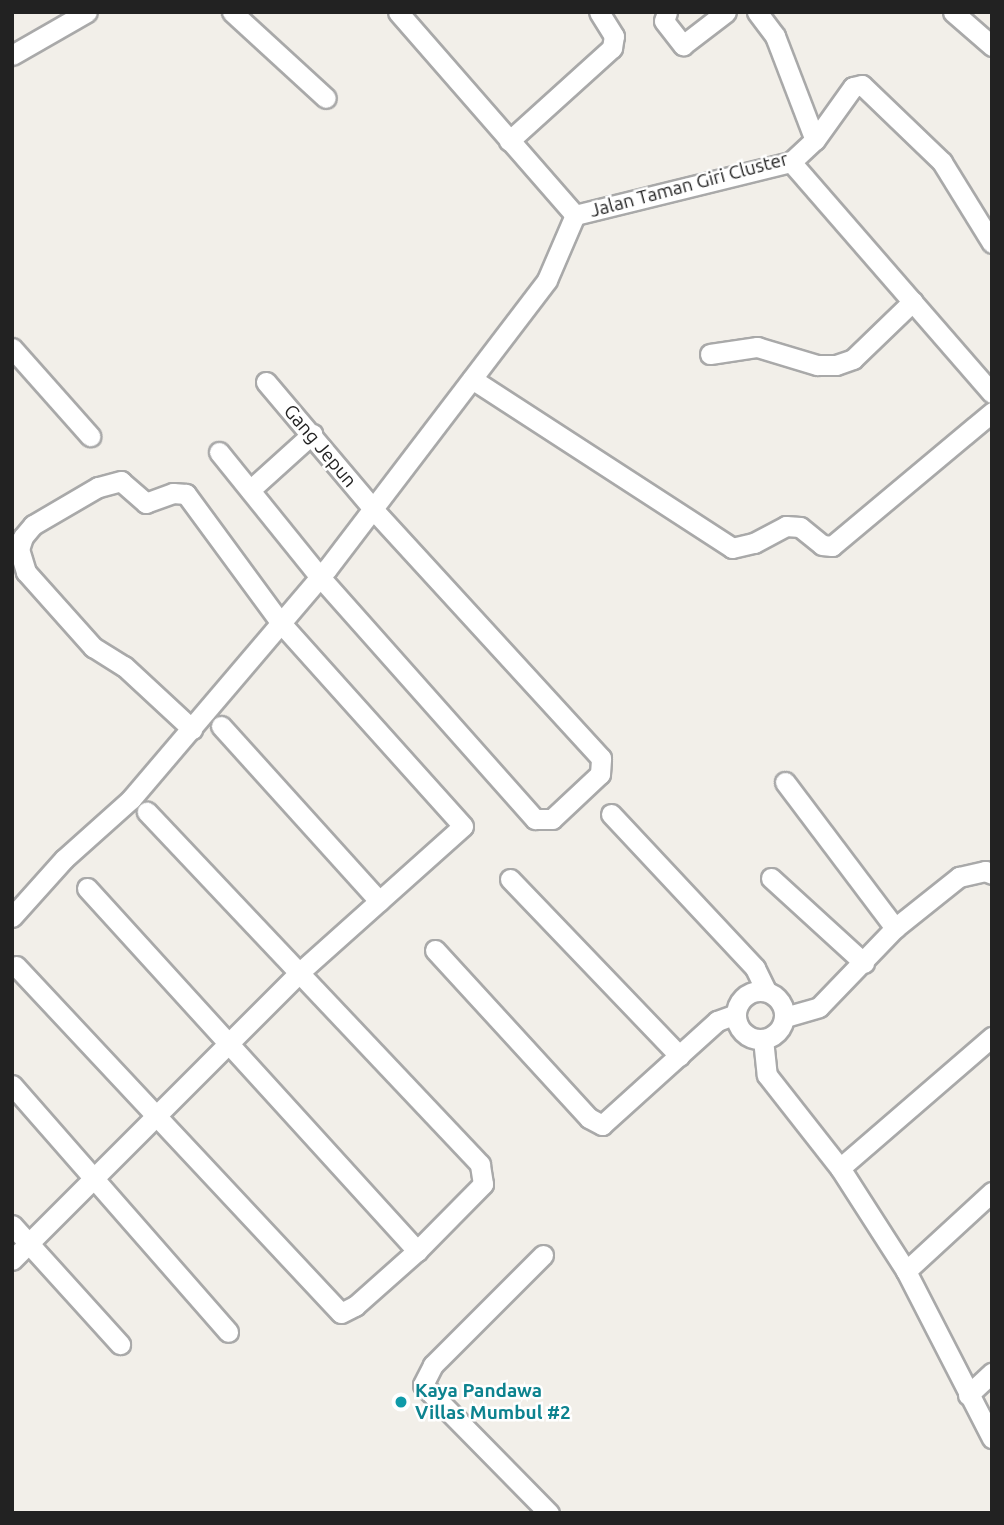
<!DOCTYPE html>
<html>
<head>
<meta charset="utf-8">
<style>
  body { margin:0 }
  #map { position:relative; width:1004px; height:1525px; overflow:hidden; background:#f2efe9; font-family:Ubuntu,sans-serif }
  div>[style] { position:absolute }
  .roads { filter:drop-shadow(2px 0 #a9a9a9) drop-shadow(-2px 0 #a9a9a9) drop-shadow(0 2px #a9a9a9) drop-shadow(0 -2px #a9a9a9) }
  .street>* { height:19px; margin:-9.5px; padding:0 9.5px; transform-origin:9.5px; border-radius:9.5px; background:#fff }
  .street>.ring { margin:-9.5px; padding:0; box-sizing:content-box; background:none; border:19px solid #fff; border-radius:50% }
  .dots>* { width:19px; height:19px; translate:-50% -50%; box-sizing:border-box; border:4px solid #fff; border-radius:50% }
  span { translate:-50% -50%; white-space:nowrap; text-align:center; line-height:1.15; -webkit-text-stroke:5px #fff; paint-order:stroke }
  .street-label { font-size:19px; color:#222 }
  .culture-label { font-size:19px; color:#0d838f; font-weight:700 }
  .left { translate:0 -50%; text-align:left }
  .frame { position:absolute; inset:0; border:14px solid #222; pointer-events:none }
</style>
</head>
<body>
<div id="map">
  <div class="roads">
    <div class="street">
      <i style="left:232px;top:12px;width:127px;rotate:42.5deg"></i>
      <i style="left:667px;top:12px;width:9px;rotate:108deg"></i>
      <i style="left:664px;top:21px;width:31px;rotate:52deg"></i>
      <i style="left:683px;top:45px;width:54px;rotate:-37.5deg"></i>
      <i style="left:757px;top:12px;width:30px;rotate:53deg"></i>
      <i style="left:775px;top:36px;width:111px;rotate:69deg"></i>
      <i style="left:953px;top:12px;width:52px;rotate:41.1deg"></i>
      <i style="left:12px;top:55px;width:86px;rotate:-29.8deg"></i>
      <i style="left:509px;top:141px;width:139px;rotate:-42.1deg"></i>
      <i style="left:612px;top:48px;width:12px;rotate:-81deg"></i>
      <i style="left:614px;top:36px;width:28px;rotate:-122deg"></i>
      <i style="left:791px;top:162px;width:306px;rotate:49deg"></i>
      <i style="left:575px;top:215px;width:222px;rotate:-13.8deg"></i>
      <i style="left:791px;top:162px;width:33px;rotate:-43deg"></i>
      <i style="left:815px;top:140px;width:65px;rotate:-54.4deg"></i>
      <i style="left:853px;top:87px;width:9px;rotate:-13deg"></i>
      <i style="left:862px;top:85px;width:111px;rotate:43.9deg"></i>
      <i style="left:942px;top:162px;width:95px;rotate:58.3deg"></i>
      <i style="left:12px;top:348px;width:118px;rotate:48.4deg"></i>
      <i style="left:710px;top:354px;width:48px;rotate:-8.5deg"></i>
      <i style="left:757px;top:347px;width:63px;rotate:16.7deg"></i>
      <i style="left:817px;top:365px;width:19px"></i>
      <i style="left:836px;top:365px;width:18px;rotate:-19deg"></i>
      <i style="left:853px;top:359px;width:83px;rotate:-44deg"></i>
      <i style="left:472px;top:379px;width:310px;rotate:33deg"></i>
      <i style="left:732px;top:548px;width:23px;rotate:-13deg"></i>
      <i style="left:754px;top:543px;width:36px;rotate:-28deg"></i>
      <i style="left:786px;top:526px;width:14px;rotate:4deg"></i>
      <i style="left:800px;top:527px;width:28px;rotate:39deg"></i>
      <i style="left:822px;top:545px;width:10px;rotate:6deg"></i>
      <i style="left:832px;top:546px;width:209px;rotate:-39.9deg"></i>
      <i style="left:219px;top:452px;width:161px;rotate:51.1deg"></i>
      <i style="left:320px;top:577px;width:324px;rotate:48.4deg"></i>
      <i style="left:535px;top:819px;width:17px"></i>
      <i style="left:552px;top:819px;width:66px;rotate:-43.2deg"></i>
      <i style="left:600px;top:774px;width:16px;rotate:-86deg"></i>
      <i style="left:601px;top:758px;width:335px;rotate:-132.5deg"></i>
      <i style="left:375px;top:511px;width:169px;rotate:-130.2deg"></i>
      <i style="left:250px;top:490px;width:84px;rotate:-42.1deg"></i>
      <i style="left:221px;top:726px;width:236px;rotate:47.9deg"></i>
      <i style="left:785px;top:782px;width:183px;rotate:53deg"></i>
      <i style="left:611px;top:814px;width:211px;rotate:46.9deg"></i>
      <i style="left:755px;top:968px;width:25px;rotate:64deg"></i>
      <i style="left:771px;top:878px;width:126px;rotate:42.4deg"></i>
      <i style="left:510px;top:879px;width:245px;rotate:46.2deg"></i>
      <i style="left:87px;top:888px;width:491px;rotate:47.7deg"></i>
      <i style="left:12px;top:917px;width:78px;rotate:-48.1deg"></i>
      <i style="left:64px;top:859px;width:90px;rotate:-41.8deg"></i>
      <i style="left:131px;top:799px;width:302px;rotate:-49.6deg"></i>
      <i style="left:327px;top:569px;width:363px;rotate:-52.7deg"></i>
      <i style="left:547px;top:280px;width:71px;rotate:-66.7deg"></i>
      <i style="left:575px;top:215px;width:269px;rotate:-131.1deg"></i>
      <i style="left:435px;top:950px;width:228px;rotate:47.5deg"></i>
      <i style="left:589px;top:1118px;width:15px;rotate:28deg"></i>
      <i style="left:602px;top:1125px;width:155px;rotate:-42.1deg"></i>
      <i style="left:717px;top:1021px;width:20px;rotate:-20deg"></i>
      <i style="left:16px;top:966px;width:475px;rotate:46.9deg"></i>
      <i style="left:341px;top:1313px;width:16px;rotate:-27deg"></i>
      <i style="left:355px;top:1306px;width:83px;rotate:-41.6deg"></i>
      <i style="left:417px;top:1251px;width:94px;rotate:-45.4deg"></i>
      <i style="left:483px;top:1184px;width:20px;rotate:-99deg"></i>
      <i style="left:480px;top:1164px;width:485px;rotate:-133.4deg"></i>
      <i class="ring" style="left:736px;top:991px;width:29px;height:29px"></i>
      <i style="left:785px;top:1017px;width:35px;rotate:-16deg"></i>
      <i style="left:819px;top:1007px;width:110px;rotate:-46.1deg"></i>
      <i style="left:895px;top:928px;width:82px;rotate:-38.6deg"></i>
      <i style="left:959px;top:877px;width:27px;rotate:-13deg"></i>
      <i style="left:985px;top:871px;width:8px;rotate:23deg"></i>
      <i style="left:763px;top:1039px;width:36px;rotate:84deg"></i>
      <i style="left:767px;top:1075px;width:118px;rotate:51.9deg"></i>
      <i style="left:840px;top:1168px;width:122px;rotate:57.3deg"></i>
      <i style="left:906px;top:1271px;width:188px;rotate:62.8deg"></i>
      <i style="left:12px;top:1085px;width:328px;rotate:48.8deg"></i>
      <i style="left:840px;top:1168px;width:201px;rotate:-40.8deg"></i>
      <i style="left:12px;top:1225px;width:161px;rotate:47.8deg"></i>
      <i style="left:543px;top:1255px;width:156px;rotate:135deg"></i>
      <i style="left:433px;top:1365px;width:22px;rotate:117deg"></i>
      <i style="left:423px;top:1385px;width:180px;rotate:45.5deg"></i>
      <i style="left:12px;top:1260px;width:409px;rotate:-45deg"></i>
      <i style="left:301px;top:971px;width:217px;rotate:-41.8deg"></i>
      <i style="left:463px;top:826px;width:274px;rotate:-131.9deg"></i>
      <i style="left:280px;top:622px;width:159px;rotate:-126.3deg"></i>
      <i style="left:186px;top:494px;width:13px;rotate:-176deg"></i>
      <i style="left:173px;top:493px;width:29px;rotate:160deg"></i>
      <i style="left:146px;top:503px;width:33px;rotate:-139deg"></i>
      <i style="left:121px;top:481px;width:24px;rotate:165deg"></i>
      <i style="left:98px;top:487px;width:75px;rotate:149.7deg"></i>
      <i style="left:33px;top:525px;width:16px;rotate:130deg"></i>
      <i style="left:23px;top:537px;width:13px;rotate:108deg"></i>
      <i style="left:19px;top:549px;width:24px;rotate:73deg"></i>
      <i style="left:26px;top:572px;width:101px;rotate:48.2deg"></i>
      <i style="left:93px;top:647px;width:36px;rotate:32deg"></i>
      <i style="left:124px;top:666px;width:93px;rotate:42.8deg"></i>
      <i style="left:906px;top:1271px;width:117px;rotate:-42.6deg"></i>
      <i style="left:968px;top:1395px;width:33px;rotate:-43deg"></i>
    </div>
  </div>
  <div class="dots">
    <i style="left:401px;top:1402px;background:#0f9aa8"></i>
  </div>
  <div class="street-label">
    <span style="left:689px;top:185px;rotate:-15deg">Jalan Taman Giri Cluster</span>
    <span style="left:320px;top:446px;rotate:50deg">Gang Jepun</span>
  </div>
  <div class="culture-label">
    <span class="left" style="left:415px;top:1402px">Kaya Pandawa<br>Villas Mumbul #2</span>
  </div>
  <div class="frame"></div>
</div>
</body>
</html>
